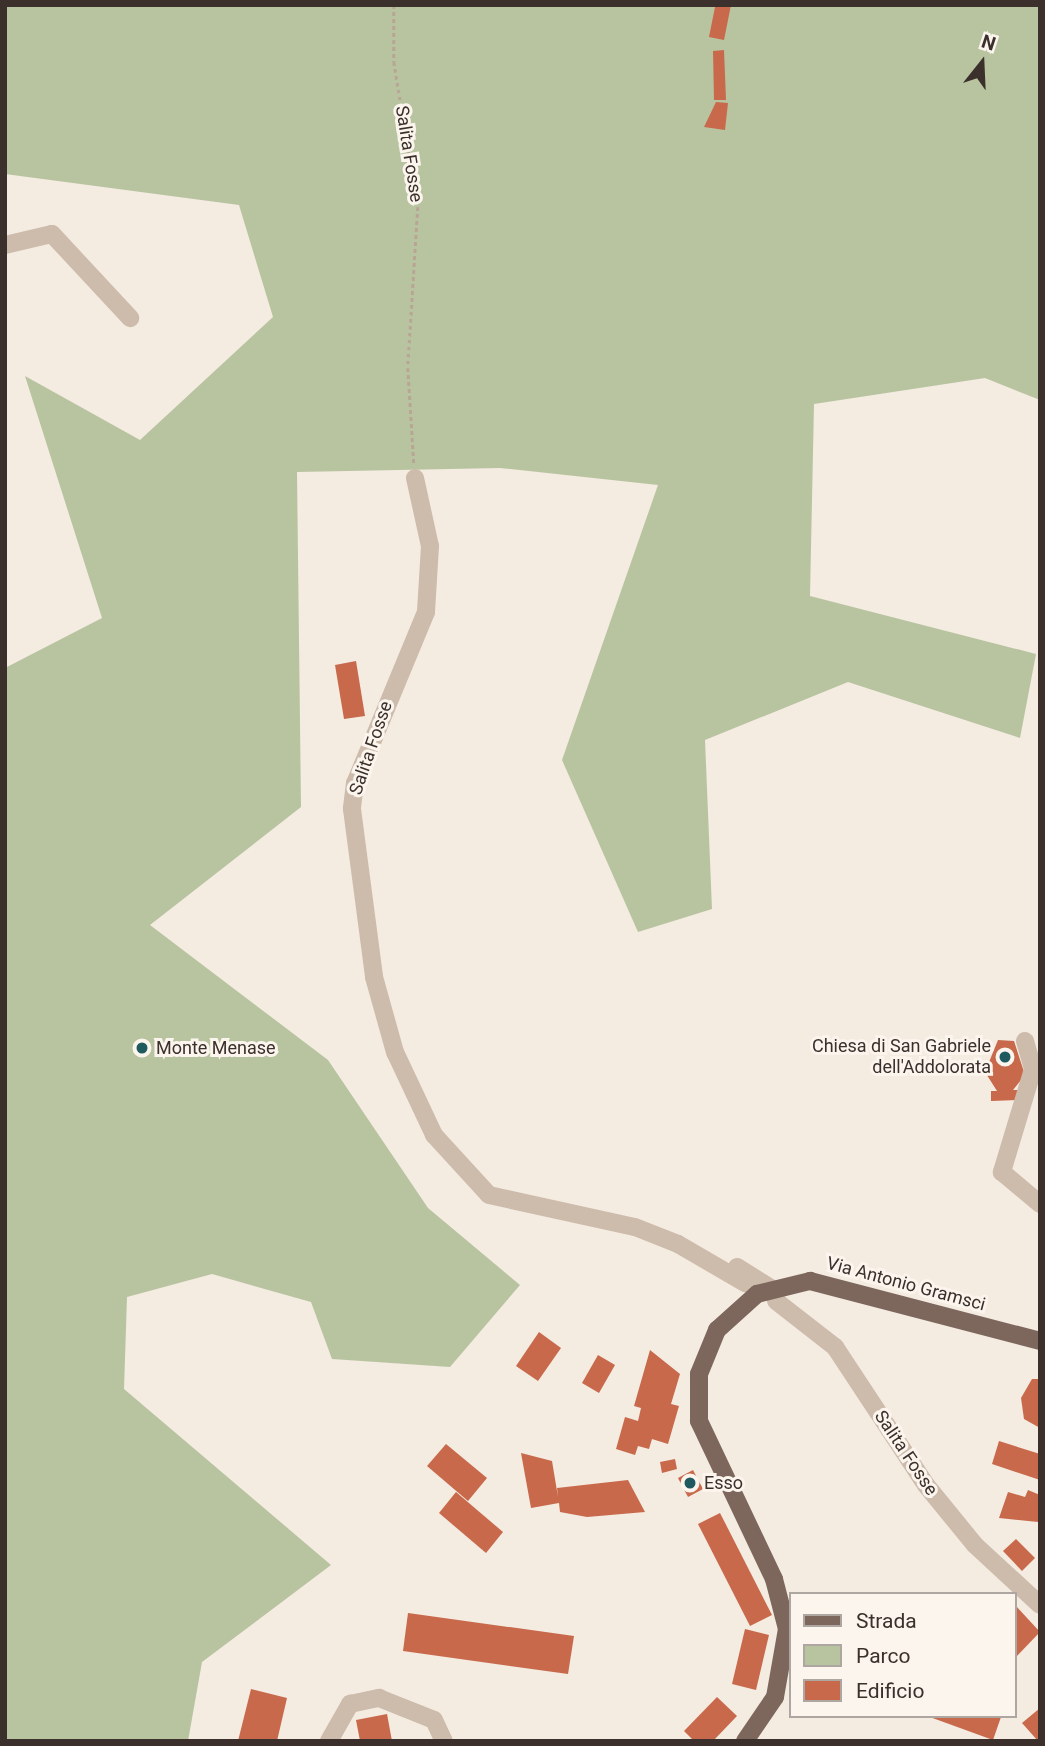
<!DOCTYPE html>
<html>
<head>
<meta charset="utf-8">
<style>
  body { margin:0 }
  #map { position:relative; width:1045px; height:1746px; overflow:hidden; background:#f4ebe1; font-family:Roboto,sans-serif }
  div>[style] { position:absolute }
  .green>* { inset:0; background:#b8c4a0 }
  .building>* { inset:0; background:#c8694b }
  .path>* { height:2.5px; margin-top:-1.25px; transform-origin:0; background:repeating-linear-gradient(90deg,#b9a596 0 3.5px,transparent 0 7px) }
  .minor>* { height:18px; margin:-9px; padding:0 9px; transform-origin:9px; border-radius:9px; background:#cdbbac }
  .major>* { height:18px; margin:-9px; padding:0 9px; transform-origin:9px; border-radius:9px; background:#7d675c }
  .dots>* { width:19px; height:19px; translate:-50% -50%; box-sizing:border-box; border:4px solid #fbf5ee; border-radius:50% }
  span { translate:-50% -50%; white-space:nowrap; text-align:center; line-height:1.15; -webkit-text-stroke:6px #fbf5ee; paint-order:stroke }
  .street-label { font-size:18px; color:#3b302b }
  .poi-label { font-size:18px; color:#3b302b }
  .right { translate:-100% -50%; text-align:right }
  .left { translate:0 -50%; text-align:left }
  .frame { position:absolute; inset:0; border:7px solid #3b302b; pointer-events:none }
  .legend { position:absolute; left:789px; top:1592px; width:228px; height:126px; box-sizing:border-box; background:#fbf5ee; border:2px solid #aea6a0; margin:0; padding:9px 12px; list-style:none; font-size:21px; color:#3b302b }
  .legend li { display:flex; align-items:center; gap:14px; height:35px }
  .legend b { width:35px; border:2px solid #aea6a0 }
  .north { position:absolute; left:947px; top:28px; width:70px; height:70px; -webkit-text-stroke:5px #fbf5ee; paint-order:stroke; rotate:18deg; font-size:19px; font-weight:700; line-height:28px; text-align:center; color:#3b302b }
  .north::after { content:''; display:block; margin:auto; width:24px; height:32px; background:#3b302b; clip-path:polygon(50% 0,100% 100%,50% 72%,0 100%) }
</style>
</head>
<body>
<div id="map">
  <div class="green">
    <i style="clip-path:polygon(5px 5px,1040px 5px,1040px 400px,985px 378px,814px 404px,810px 596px,1036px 654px,1020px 738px,848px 682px,705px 740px,712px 909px,638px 932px,562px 760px,658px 485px,500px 468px,297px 472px,301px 807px,150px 925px,328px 1060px,428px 1208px,520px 1285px,450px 1367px,332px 1359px,311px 1302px,212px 1274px,127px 1297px,124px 1389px,331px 1565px,202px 1662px,188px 1741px,5px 1741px,5px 668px,102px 618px,25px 376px,140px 440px,273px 317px,239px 205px,5px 174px)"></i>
  </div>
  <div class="building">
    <i style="clip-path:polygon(731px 5px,724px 40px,709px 37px,715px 7px)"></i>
    <i style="clip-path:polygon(724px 50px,726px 100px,714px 100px,713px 51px)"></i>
    <i style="clip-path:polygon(716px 102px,728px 103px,725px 130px,704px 127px)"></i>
    <i style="clip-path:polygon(356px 661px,365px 716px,344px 719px,335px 665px)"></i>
    <i style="clip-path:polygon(998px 1040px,1014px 1041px,1025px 1075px,1013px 1090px,1019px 1090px,1020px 1100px,991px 1101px,991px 1091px,997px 1091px,985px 1072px)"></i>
    <i style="clip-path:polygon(539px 1332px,561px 1348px,538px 1381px,516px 1366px)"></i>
    <i style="clip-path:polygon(650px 1350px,680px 1374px,671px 1404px,679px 1406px,668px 1444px,652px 1439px,649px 1449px,638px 1446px,635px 1455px,616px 1449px,625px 1417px,638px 1421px,641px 1408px,634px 1406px)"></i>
    <i style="clip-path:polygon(598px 1355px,615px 1365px,599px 1393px,582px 1383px)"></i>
    <i style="clip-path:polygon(1032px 1379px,1040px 1379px,1040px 1428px,1024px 1419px,1021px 1398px)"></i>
    <i style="clip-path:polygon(999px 1441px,1040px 1454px,1040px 1480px,992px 1464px)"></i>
    <i style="clip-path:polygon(446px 1444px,487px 1478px,468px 1501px,427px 1466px)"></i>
    <i style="clip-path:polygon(521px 1453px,552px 1461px,558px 1497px,557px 1488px,628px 1480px,645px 1512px,587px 1517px,560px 1512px,559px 1503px,531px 1508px)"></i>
    <i style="clip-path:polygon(675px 1459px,677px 1469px,662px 1473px,660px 1462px)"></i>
    <i style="clip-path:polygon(693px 1470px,703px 1489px,688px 1497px,678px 1478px)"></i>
    <i style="clip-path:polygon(1028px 1490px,1040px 1495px,1038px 1522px,999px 1518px,1008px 1492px,1025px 1497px)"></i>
    <i style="clip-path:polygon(456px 1492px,503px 1532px,486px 1553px,439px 1513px)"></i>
    <i style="clip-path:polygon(720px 1513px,772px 1615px,750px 1626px,698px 1524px)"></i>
    <i style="clip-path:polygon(1016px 1539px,1035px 1558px,1022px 1571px,1003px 1551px)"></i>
    <i style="clip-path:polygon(1015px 1605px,1040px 1632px,1015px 1658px)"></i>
    <i style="clip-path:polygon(408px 1613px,574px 1636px,568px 1674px,403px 1651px)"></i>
    <i style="clip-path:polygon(745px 1629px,769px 1635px,756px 1690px,732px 1684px)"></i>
    <i style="clip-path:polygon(251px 1689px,287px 1698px,277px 1741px,238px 1741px)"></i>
    <i style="clip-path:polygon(717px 1697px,737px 1716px,713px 1741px,694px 1741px,684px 1731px)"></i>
    <i style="clip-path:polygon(1040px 1708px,1040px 1741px,1038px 1741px,1022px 1723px)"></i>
    <i style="clip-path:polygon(387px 1714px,392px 1741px,360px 1741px,356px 1720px)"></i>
    <i style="clip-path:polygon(927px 1716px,1000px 1716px,1001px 1717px,993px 1740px)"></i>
  </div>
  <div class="path">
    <i style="left:394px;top:5px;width:57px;rotate:90deg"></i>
    <i style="left:394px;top:62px;width:147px;rotate:80.6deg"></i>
    <i style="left:418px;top:207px;width:161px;rotate:93.6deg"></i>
    <i style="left:408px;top:368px;width:96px;rotate:86.4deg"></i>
  </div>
  <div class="minor">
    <i style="left:5px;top:245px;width:48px;rotate:-13.2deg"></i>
    <i style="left:52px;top:234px;width:115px;rotate:47.1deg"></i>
    <i style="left:415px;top:478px;width:70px;rotate:77.6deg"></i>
    <i style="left:430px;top:546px;width:66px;rotate:93.5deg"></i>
    <i style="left:426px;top:612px;width:185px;rotate:112.5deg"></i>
    <i style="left:355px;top:783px;width:26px;rotate:97deg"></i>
    <i style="left:352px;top:809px;width:169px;rotate:82.5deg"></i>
    <i style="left:374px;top:977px;width:78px;rotate:74.4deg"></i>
    <i style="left:395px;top:1052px;width:92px;rotate:64.8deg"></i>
    <i style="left:434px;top:1135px;width:81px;rotate:47.5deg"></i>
    <i style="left:489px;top:1195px;width:149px;rotate:12.4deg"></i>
    <i style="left:635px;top:1227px;width:46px;rotate:21.6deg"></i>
    <i style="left:678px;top:1244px;width:78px;rotate:30.2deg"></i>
    <i style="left:1025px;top:1041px;width:29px;rotate:74deg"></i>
    <i style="left:1033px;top:1069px;width:108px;rotate:106.8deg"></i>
    <i style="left:1002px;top:1172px;width:50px;rotate:40.1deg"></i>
    <i style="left:737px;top:1267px;width:40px;rotate:32deg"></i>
    <i style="left:776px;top:1301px;width:75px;rotate:37.9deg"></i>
    <i style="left:835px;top:1347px;width:165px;rotate:56.6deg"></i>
    <i style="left:926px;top:1485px;width:77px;rotate:50.8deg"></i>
    <i style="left:975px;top:1545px;width:88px;rotate:42.7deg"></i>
    <i style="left:329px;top:1741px;width:43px;rotate:-60.4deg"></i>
    <i style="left:350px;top:1704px;width:30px;rotate:-12deg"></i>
    <i style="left:379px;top:1698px;width:59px;rotate:21.8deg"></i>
    <i style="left:434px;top:1720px;width:23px;rotate:65deg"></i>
  </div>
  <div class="major">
    <i style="left:745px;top:1741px;width:53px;rotate:-55.7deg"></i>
    <i style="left:775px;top:1697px;width:69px;rotate:-80deg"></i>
    <i style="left:787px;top:1629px;width:52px;rotate:-104.6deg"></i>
    <i style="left:774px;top:1579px;width:175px;rotate:-115.4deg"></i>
    <i style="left:699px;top:1421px;width:47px;rotate:-90deg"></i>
    <i style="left:699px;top:1374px;width:48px;rotate:-67.8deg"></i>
    <i style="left:717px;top:1330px;width:54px;rotate:-42deg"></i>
    <i style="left:757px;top:1294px;width:55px;rotate:-13.8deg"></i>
    <i style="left:810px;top:1281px;width:238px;rotate:14.6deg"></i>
  </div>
  <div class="dots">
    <i style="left:142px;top:1048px;background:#1f5a5e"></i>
    <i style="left:1005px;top:1057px;background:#1f5a5e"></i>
    <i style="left:690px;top:1483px;background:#1f5a5e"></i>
  </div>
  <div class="street-label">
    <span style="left:409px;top:154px;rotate:81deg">Salita Fosse</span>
    <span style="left:371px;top:748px;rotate:-71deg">Salita Fosse</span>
    <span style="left:906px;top:1284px;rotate:15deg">Via Antonio Gramsci</span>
    <span style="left:906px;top:1453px;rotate:56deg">Salita Fosse</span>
  </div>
  <div class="poi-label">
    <span class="right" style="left:991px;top:1057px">Chiesa di San Gabriele<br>dell'Addolorata</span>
    <span class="left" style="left:156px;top:1048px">Monte Menase</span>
    <span class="left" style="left:704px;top:1483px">Esso</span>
  </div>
  <div class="frame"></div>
  <ul class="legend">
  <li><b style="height:9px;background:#7d675c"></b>Strada</li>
  <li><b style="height:19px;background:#b8c4a0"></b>Parco</li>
  <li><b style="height:19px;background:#c8694b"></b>Edificio</li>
  </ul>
  <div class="north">N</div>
</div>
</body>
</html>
